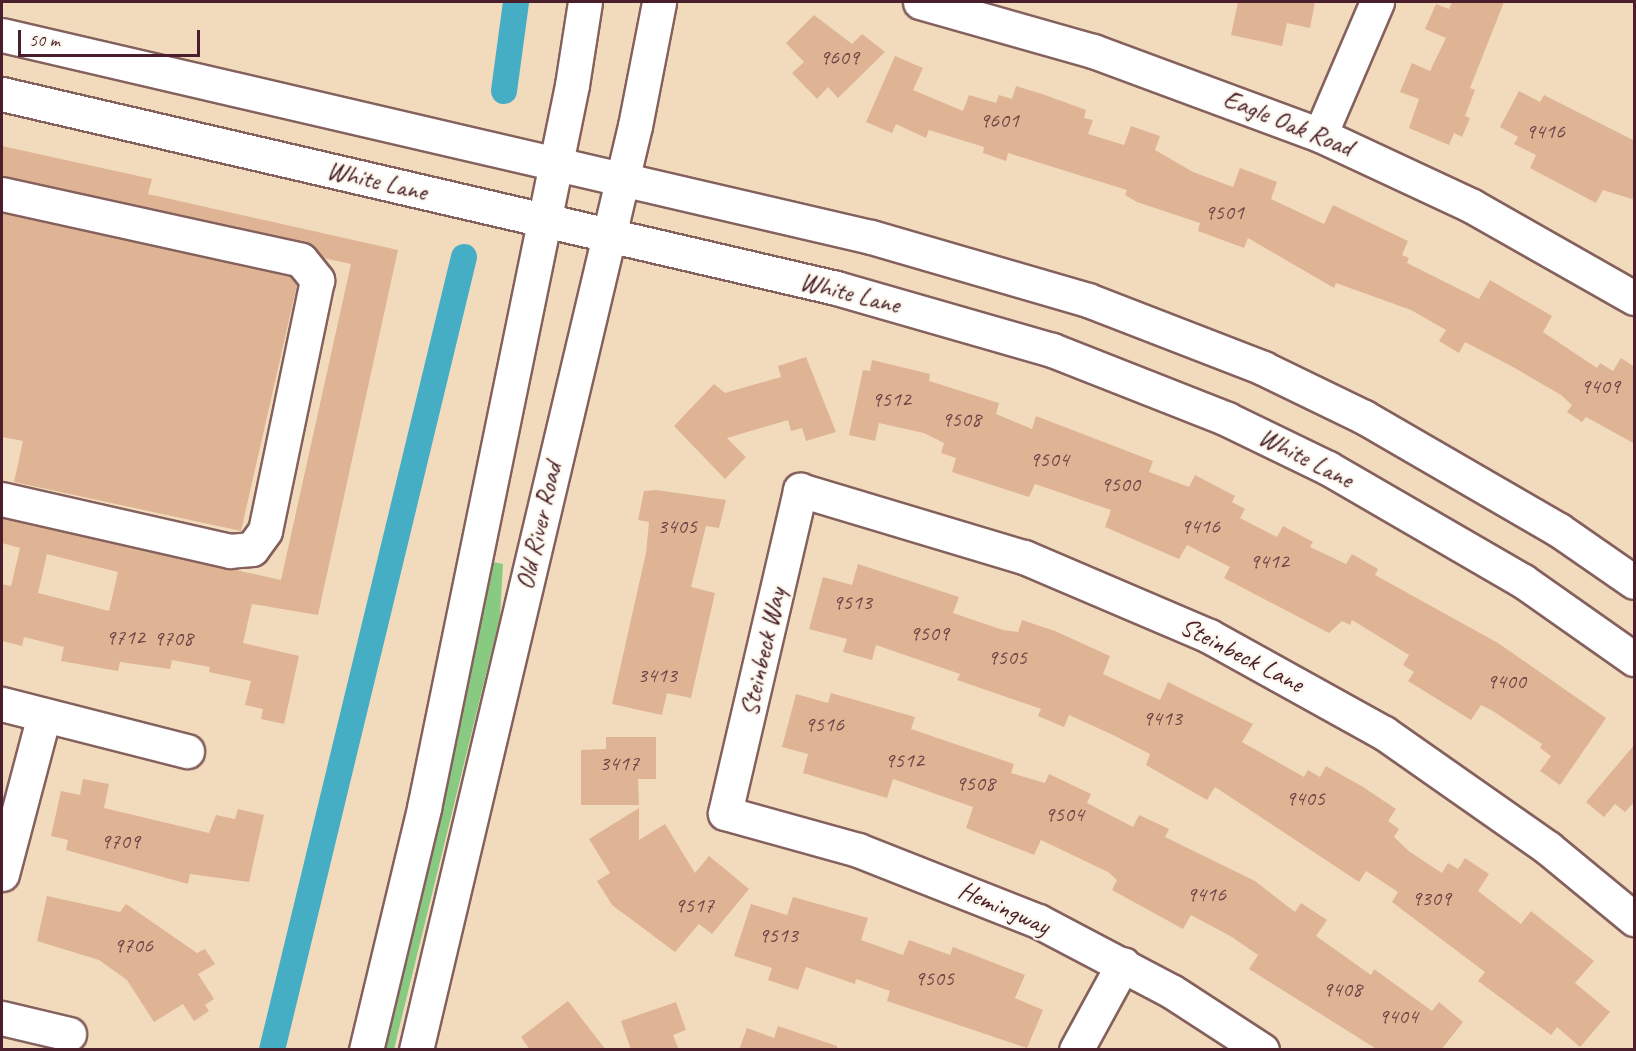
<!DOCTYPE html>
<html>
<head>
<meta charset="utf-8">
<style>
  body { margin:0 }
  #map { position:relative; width:1636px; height:1051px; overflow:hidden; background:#f2dbbc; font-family:Caveat,sans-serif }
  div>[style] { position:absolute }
  .green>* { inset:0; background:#89ca82 }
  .canal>* { height:26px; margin:-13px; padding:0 13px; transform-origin:13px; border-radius:13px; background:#45adc4 }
  .building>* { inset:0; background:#deb495 }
  .roads { filter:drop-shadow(2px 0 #85615e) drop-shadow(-2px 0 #85615e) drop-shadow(0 2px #85615e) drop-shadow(0 -2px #85615e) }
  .minor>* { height:33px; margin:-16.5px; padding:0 16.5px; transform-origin:16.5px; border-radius:16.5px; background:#fff }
  .major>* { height:33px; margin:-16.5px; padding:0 16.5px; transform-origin:16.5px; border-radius:16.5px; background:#fff }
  span { translate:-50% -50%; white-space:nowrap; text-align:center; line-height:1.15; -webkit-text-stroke:4.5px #fbf7ec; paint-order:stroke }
  .number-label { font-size:22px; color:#6f4446 }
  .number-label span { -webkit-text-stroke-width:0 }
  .street-label { font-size:26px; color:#4a1f2b }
  .frame { position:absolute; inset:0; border:3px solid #4a1f2b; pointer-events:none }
  .scale { position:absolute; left:18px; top:30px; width:182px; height:27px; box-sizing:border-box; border:3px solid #4a1f2b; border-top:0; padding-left:8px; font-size:18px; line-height:21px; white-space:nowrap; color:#4a1f2b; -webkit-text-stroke:4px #fbf7ec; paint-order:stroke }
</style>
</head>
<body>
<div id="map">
  <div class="green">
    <i style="clip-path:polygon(493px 562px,503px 564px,500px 617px,394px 1049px,383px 1050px)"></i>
  </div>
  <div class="canal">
    <i style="left:504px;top:91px;width:90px;rotate:-82.3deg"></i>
    <i style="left:272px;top:1050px;width:816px;rotate:-76.39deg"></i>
  </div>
  <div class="building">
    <i style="clip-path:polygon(1238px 2px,1315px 2px,1310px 28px,1287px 23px,1282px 46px,1231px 35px)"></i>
    <i style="clip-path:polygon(1452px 2px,1504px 2px,1470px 88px,1475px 90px,1465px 116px,1470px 118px,1462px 137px,1454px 133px,1449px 145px,1409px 128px,1419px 99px,1400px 92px,1412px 63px,1430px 71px,1446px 38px,1425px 29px,1436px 4px,1449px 9px)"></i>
    <i style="clip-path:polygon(814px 15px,852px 44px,862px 34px,885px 52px,838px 98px,828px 87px,817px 99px,792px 73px,804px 62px,786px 43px)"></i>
    <i style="clip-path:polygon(895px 56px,923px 68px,913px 90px,963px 111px,969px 95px,996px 103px,999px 95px,1012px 99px,1016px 86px,1045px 95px,1086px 110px,1084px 118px,1093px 120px,1088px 134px,1124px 145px,1131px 126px,1160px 136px,1155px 150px,1193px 172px,1233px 187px,1240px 168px,1277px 182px,1271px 199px,1324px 224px,1333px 205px,1408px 241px,1402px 255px,1409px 258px,1407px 263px,1479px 299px,1490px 280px,1552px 316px,1543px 332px,1597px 368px,1600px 363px,1613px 371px,1621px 358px,1635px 367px,1635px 444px,1586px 417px,1582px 422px,1567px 412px,1572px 405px,1561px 395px,1513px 367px,1465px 342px,1459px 353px,1439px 341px,1446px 330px,1411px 310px,1336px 283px,1334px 288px,1248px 238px,1244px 248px,1198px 231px,1200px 223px,1137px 202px,1125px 195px,1127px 190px,1008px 153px,1006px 161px,983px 153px,984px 147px,929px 130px,926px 138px,896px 124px,892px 133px,866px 122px)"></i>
    <i style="clip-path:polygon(1519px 91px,1540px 102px,1544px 95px,1635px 141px,1635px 200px,1603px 190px,1596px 203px,1530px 168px,1536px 155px,1514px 144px,1518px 137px,1500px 127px)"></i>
    <i style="clip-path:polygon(evenodd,2px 146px,152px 179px,148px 194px,398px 250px,318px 615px,252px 604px,243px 643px,299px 656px,284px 724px,261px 719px,263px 709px,245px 705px,251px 681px,209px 672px,210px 667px,172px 660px,170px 669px,120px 662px,118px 671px,61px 661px,64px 647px,24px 637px,22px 646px,2px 641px,2px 584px,11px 586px,20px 548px,2px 543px,2px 518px,281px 580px,351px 264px,323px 258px,305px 242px,2px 176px,2px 146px,47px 554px,118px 572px,109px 611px,38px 593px,47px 554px)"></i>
    <i style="clip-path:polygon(2px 213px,290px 277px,297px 285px,241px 531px,14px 482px,23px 441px,2px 437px)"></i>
    <i style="clip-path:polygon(806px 357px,836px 432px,806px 441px,802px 428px,791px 431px,788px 420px,727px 438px,746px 457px,725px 479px,674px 426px,714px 384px,725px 393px,781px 377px,778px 366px)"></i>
    <i style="clip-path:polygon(872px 360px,930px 374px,929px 381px,999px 403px,996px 414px,1032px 429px,1036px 416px,1153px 461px,1149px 472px,1189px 487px,1195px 475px,1235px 496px,1232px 502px,1245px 509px,1240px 518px,1277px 537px,1283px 526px,1313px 542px,1310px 547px,1346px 564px,1352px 554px,1378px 569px,1375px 575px,1498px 643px,1606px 718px,1560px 785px,1540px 771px,1551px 756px,1540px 748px,1542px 744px,1493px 711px,1481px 705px,1471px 720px,1408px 681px,1414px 672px,1403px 665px,1409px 655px,1352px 620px,1350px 625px,1342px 621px,1329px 633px,1224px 578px,1230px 567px,1187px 545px,1179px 559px,1105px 527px,1111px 510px,1035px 484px,1029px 497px,952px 472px,956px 458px,941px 453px,944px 443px,924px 433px,879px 423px,875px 441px,849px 435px,863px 370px,870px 371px)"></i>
    <i style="clip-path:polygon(656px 490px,726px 500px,719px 528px,706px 526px,691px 587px,715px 593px,691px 698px,667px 693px,662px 715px,612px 704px,646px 553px,649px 522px,638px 520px,644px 491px)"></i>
    <i style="clip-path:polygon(858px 564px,959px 597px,953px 613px,1003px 630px,1018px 632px,1022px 620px,1055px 631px,1110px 656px,1103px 674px,1160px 700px,1168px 682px,1253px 724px,1242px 742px,1304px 777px,1308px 770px,1320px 777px,1326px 766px,1363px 787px,1396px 809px,1388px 821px,1399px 829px,1394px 837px,1410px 852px,1442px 873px,1448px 863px,1458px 869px,1465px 858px,1489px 874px,1478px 891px,1521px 924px,1531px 911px,1594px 961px,1575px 983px,1610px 1012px,1580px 1047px,1557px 1027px,1551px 1035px,1478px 981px,1485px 972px,1392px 902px,1398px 892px,1366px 871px,1359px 882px,1215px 787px,1207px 800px,1146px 765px,1150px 754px,1111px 734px,1069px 715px,1064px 727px,1038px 716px,1041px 709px,957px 680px,960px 674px,876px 645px,872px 660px,843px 652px,847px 639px,809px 629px,823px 577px,852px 585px)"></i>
    <i style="clip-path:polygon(831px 693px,915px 717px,911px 729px,1014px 764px,1011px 773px,1045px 783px,1049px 774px,1091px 794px,1087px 803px,1133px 827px,1139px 815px,1169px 829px,1165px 837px,1255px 881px,1295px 912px,1301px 903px,1327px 920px,1316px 936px,1371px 975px,1374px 969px,1432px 1011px,1439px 1002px,1463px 1022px,1441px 1050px,1378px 1050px,1249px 969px,1258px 955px,1232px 937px,1191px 915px,1183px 929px,1112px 890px,1117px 880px,1108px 872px,1041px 840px,1034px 855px,966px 828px,973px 807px,893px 779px,887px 798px,803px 773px,808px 754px,782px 747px,796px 694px,828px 703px)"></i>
    <i style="clip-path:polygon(606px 737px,656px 737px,656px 779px,638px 779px,639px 805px,581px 805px,581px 750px,606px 749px)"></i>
    <i style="clip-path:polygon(1635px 744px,1635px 801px,1625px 812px,1615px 804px,1604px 817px,1586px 802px)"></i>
    <i style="clip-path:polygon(83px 779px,109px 784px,104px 808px,209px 833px,216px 815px,235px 819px,238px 809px,264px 815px,249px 882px,190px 874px,188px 884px,66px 850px,68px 840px,51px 836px,61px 791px,80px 795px)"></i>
    <i style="clip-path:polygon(639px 808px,639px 840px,665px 824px,695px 873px,709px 856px,749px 889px,712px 934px,699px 924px,675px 952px,612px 905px,597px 881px,610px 873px,589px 839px)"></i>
    <i style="clip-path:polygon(47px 896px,120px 912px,126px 904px,197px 953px,205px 949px,215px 964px,198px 974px,214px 999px,205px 1005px,209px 1011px,194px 1021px,183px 1004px,154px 1022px,127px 980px,99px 960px,37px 941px)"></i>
    <i style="clip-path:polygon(793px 897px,868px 918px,861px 940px,903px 955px,909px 940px,950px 955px,953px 947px,1025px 975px,1015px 998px,1043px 1010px,1027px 1048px,887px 1001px,890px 991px,856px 979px,855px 984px,806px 967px,798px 990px,768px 980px,772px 968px,734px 956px,751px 904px,787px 915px)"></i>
    <i style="clip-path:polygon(568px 1001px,606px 1050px,530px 1050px,521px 1037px)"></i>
    <i style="clip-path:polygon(676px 1002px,686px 1030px,673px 1035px,679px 1050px,631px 1050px,621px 1021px)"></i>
    <i style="clip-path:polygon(778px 1026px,837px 1046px,837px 1050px,739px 1050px,747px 1028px,774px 1038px)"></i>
  </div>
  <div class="roads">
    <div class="minor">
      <i style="left:920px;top:2px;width:180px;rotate:15.8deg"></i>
      <i style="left:1093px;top:51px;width:242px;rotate:20.3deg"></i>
      <i style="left:1320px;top:135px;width:168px;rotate:25deg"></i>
      <i style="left:1472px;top:206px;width:186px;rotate:29.6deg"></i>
      <i style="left:1320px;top:135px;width:145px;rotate:-66.8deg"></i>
      <i style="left:2px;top:194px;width:306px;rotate:12.4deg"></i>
      <i style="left:301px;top:260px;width:26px;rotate:51deg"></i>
      <i style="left:317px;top:280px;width:256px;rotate:101.7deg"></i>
      <i style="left:265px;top:531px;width:22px;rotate:126deg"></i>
      <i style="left:252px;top:549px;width:22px;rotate:175deg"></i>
      <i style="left:230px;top:551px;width:234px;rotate:-167.2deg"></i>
      <i style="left:2px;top:704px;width:191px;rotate:14.3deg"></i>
      <i style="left:2px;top:874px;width:164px;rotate:-75.2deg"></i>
      <i style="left:2px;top:1018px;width:69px;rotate:13.4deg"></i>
      <i style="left:1076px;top:1050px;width:98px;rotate:-61.3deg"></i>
      <i style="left:1262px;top:1050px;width:108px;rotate:-147deg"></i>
      <i style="left:1171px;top:991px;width:150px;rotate:-152.2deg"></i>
      <i style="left:1038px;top:921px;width:193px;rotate:-158.5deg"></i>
      <i style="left:858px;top:850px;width:138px;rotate:-164.5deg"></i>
      <i style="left:725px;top:813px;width:332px;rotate:-76.9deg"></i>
      <i style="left:800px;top:490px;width:234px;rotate:16.7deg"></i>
      <i style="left:1024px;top:557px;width:201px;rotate:23.1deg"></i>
      <i style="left:1209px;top:636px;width:200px;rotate:29deg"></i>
      <i style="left:1384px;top:733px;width:200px;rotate:35deg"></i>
      <i style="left:1548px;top:848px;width:112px;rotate:39.5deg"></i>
    </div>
    <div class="major">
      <i style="left:2px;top:35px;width:892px;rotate:13.09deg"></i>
      <i style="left:871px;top:237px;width:226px;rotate:16.2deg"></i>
      <i style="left:1088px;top:300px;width:188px;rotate:21.2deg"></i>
      <i style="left:1263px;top:368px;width:112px;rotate:25.9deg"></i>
      <i style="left:1364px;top:417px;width:225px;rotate:30.1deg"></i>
      <i style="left:1559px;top:530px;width:91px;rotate:34.7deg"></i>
      <i style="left:2px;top:94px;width:856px;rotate:13.09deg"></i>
      <i style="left:836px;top:288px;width:225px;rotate:16deg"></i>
      <i style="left:1052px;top:350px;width:188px;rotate:21.5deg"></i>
      <i style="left:1227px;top:419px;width:112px;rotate:25.9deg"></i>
      <i style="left:1328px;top:468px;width:225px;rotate:30.1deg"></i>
      <i style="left:1523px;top:581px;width:136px;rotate:35.1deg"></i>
      <i style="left:366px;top:1050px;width:249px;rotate:-76.5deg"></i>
      <i style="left:424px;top:808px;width:738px;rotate:-78.43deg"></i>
      <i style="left:572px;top:85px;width:84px;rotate:-81.1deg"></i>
      <i style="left:416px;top:1050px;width:950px;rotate:-76.67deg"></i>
      <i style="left:635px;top:126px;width:126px;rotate:-79deg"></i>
    </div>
  </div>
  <div class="number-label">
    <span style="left:839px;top:58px">9609</span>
    <span style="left:999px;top:121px">9601</span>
    <span style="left:1545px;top:132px">9416</span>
    <span style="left:1224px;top:213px">9501</span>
    <span style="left:1600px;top:387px">9409</span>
    <span style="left:891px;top:400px">9512</span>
    <span style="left:961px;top:420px">9508</span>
    <span style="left:1049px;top:460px">9504</span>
    <span style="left:1120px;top:485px">9500</span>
    <span style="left:677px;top:527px">3405</span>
    <span style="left:1200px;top:527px">9416</span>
    <span style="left:1269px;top:562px">9412</span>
    <span style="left:852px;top:603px">9513</span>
    <span style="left:929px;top:634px">9509</span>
    <span style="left:125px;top:638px">9712</span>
    <span style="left:173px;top:639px">9708</span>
    <span style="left:1007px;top:658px">9505</span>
    <span style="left:657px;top:676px">3413</span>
    <span style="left:1506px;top:682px">9400</span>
    <span style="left:1162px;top:719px">9413</span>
    <span style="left:824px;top:725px">9516</span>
    <span style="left:904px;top:761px">9512</span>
    <span style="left:619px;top:764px">3417</span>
    <span style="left:975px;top:784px">9508</span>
    <span style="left:1305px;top:799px">9405</span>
    <span style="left:1064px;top:815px">9504</span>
    <span style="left:120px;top:842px">9709</span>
    <span style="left:1206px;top:895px">9416</span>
    <span style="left:1431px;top:899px">9309</span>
    <span style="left:694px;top:906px">9517</span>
    <span style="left:778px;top:936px">9513</span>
    <span style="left:133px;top:946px">9706</span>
    <span style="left:934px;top:979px">9505</span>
    <span style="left:1342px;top:990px">9408</span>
    <span style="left:1398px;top:1017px">9404</span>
  </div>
  <div class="street-label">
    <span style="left:1288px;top:123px;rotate:22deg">Eagle Oak Road</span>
    <span style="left:377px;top:181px;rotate:13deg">White Lane</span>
    <span style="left:850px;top:293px;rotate:14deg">White Lane</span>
    <span style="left:1306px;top:458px;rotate:27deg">White Lane</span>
    <span style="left:539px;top:526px;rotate:-77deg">Old River Road</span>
    <span style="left:763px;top:652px;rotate:-77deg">Steinbeck Way</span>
    <span style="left:1242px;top:655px;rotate:27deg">Steinbeck Lane</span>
    <span style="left:1004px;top:908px;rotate:24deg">Hemingway</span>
  </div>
  <div class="frame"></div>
  <div class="scale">50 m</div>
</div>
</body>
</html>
